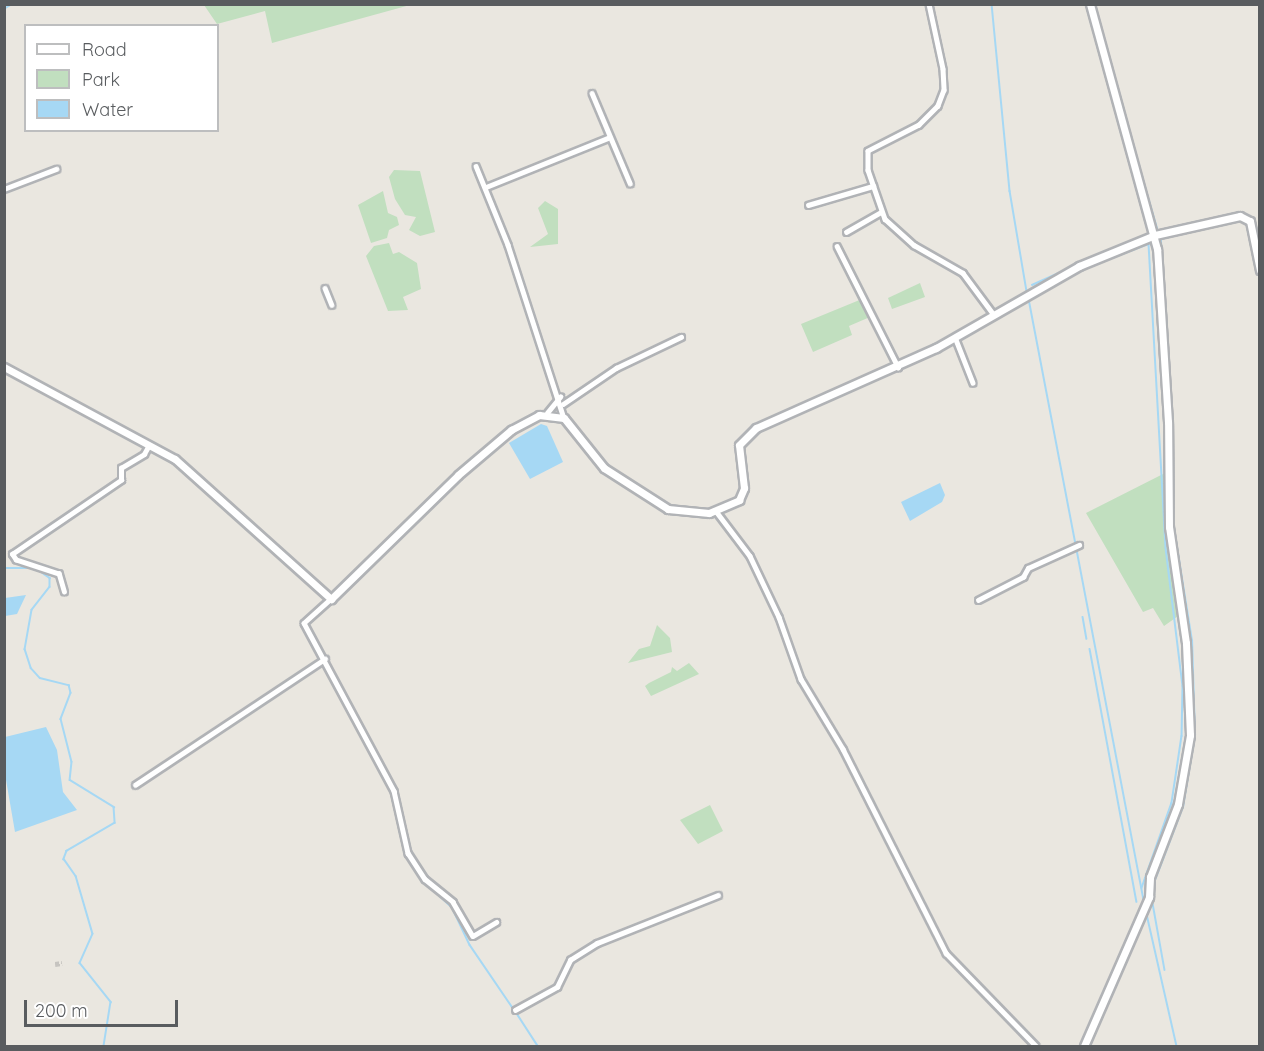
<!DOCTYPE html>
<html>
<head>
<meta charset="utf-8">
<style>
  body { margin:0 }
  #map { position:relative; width:1264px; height:1051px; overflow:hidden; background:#eae7e0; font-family:Quicksand,sans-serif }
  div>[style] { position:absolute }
  .green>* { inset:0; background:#c1dfbf }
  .water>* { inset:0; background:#a6d8f4 }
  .stream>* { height:1.5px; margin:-0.75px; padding:0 0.75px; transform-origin:0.75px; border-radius:0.75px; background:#a6d8f4 }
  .street-tunnel>* { height:4.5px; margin-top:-2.25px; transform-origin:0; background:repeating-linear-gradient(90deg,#c6c4c0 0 4.5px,transparent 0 6.5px) }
  .roads { filter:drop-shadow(2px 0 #b1b3b6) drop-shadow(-2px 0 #b1b3b6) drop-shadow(0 2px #b1b3b6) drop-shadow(0 -2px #b1b3b6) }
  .street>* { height:4.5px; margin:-2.25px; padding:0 2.25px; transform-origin:2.25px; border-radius:2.25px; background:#fff }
  .secondary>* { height:7px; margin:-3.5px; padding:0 3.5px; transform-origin:3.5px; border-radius:3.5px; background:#fff }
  span { translate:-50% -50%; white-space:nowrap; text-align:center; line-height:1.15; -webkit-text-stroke:4.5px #fff; paint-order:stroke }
  .frame { position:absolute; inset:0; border:6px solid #595c5f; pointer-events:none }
  .legend { position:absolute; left:24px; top:24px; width:195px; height:108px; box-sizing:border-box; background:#fff; border:2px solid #bdbebf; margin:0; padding:8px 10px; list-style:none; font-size:18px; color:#595c5f }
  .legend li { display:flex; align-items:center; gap:12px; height:30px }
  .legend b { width:30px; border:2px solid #bdbebf }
  .scale { position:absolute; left:24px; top:1000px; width:154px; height:27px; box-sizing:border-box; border:3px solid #595c5f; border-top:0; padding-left:8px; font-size:18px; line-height:21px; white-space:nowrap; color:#595c5f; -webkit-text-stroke:4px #fff; paint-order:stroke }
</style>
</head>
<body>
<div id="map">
  <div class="green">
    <i style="clip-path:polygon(204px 5px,410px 5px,272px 43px,265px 11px,217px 24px)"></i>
    <i style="clip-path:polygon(394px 170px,420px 171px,435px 232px,420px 236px,409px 230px,416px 217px,405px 215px,395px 199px,389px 177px)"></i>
    <i style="clip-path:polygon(383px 191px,388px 213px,397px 217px,399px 225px,389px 230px,387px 238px,371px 243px,358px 205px)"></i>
    <i style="clip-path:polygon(545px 201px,558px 209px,558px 244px,530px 247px,548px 234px,538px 208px)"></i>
    <i style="clip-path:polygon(389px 243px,393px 254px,399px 252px,417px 263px,421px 289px,403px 297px,408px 310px,388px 311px,366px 256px,374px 246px)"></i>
    <i style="clip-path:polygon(920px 283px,925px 297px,892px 309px,888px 298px)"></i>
    <i style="clip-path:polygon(862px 299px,870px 317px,849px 326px,852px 335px,813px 352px,801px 324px)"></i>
    <i style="clip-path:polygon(1167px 472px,1169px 528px,1181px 614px,1164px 626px,1153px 608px,1143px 612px,1086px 513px)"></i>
    <i style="clip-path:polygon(657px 625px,670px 638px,672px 652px,628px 663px,639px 649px,650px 646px)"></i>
    <i style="clip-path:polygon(689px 663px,699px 674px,651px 696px,645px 686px,649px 683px,671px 672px,672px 667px,677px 671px)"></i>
    <i style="clip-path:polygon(710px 805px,723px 831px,698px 844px,680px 820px)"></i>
  </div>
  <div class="water">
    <i style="clip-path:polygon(541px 424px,547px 426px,563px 462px,530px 479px,509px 443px)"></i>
    <i style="clip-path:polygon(940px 483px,945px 495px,942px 502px,910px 521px,901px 502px)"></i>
    <i style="clip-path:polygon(26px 595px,17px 614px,5px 616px,5px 598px)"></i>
    <i style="clip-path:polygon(46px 727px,57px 750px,63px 792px,77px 810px,15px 832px,5px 774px,5px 737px)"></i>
  </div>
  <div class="stream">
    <i style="left:992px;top:4px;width:188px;rotate:84.5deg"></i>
    <i style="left:1010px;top:191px;width:101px;rotate:80.4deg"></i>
    <i style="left:4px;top:9px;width:9px;rotate:-32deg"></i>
    <i style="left:1110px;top:65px;width:172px;rotate:73.8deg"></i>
    <i style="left:1126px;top:243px;width:24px;rotate:-22deg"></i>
    <i style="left:1073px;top:273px;width:81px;rotate:-20.9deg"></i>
    <i style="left:1149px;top:244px;width:304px;rotate:86.8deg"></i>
    <i style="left:1166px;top:548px;width:139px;rotate:83deg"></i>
    <i style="left:1183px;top:686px;width:50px;rotate:91.1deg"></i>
    <i style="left:1182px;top:736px;width:68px;rotate:98.5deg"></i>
    <i style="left:1172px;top:803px;width:90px;rotate:109.4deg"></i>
    <i style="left:1032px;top:285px;width:95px;rotate:-24.1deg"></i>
    <i style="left:1029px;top:299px;width:612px;rotate:79.17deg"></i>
    <i style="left:4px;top:568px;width:29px"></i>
    <i style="left:37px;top:569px;width:16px;rotate:35deg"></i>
    <i style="left:50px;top:578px;width:9px;rotate:90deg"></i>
    <i style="left:50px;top:587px;width:29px;rotate:128deg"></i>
    <i style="left:32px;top:610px;width:40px;rotate:100deg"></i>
    <i style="left:25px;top:649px;width:20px;rotate:72deg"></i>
    <i style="left:31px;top:668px;width:13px;rotate:48deg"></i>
    <i style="left:40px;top:678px;width:30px;rotate:14deg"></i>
    <i style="left:69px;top:685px;width:8px;rotate:76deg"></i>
    <i style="left:71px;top:693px;width:28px;rotate:111deg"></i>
    <i style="left:61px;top:719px;width:44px;rotate:75.7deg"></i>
    <i style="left:72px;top:762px;width:18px;rotate:96deg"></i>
    <i style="left:70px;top:780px;width:52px;rotate:31.5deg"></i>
    <i style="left:114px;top:807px;width:16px;rotate:86deg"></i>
    <i style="left:115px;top:823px;width:56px;rotate:149.7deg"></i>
    <i style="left:67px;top:851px;width:9px;rotate:111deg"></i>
    <i style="left:64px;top:859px;width:21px;rotate:55deg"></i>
    <i style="left:76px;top:876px;width:60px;rotate:73.7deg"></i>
    <i style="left:93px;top:934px;width:32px;rotate:114deg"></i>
    <i style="left:80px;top:963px;width:50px;rotate:51.5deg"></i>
    <i style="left:111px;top:1002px;width:45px;rotate:99deg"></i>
    <i style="left:1083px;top:617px;width:22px;rotate:80deg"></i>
    <i style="left:1090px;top:649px;width:257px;rotate:79.5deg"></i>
    <i style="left:426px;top:883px;width:35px;rotate:43deg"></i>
    <i style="left:452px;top:907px;width:42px;rotate:64.7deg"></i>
    <i style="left:470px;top:945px;width:76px;rotate:55.7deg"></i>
    <i style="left:1152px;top:888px;width:87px;rotate:-69.1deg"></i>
    <i style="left:1183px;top:807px;width:73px;rotate:-80.5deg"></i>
    <i style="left:1195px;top:735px;width:94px;rotate:-91.8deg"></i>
    <i style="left:1192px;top:641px;width:114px;rotate:-99.1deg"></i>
    <i style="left:1174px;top:528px;width:288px;rotate:-92.6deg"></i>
    <i style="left:1152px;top:898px;width:73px;rotate:79.8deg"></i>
    <i style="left:1146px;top:910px;width:139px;rotate:77.2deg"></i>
    <i style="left:516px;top:1012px;width:40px;rotate:57.1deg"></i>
  </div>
  <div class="street-tunnel">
    <i style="left:55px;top:964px;width:7px;rotate:-8deg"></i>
  </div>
  <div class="roads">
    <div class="street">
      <i style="left:929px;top:4px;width:66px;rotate:77.8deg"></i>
      <i style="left:943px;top:69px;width:21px;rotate:87deg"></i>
      <i style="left:944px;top:90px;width:17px;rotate:111deg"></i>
      <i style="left:938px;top:106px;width:27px;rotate:135deg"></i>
      <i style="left:919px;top:125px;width:57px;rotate:153deg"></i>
      <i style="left:868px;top:151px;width:19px;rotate:90deg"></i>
      <i style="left:868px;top:170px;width:52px;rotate:70.9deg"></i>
      <i style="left:885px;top:219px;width:39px;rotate:42deg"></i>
      <i style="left:914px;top:245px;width:56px;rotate:29.7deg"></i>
      <i style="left:963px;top:273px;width:49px;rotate:53.4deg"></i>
      <i style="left:592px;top:93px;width:98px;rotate:67.1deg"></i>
      <i style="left:476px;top:166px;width:85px;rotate:67.9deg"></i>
      <i style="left:508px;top:245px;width:182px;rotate:72.1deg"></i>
      <i style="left:486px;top:187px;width:131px;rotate:-21.9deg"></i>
      <i style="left:4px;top:189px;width:56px;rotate:-21deg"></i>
      <i style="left:808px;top:205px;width:68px;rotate:-16.3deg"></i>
      <i style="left:846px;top:232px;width:40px;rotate:-29.7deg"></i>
      <i style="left:837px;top:246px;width:136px;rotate:63.2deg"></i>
      <i style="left:325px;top:288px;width:18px;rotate:68deg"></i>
      <i style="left:955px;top:337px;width:49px;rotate:68.6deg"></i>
      <i style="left:563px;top:404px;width:64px;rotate:-34.2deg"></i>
      <i style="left:616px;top:368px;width:72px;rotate:-25.5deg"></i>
      <i style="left:547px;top:413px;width:21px;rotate:-51deg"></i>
      <i style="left:716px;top:511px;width:56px;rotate:52.9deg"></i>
      <i style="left:750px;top:556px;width:68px;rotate:64.6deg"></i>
      <i style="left:779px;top:617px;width:66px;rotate:70.5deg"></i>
      <i style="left:801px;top:679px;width:82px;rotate:59deg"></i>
      <i style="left:843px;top:749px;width:229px;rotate:63.2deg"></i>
      <i style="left:946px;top:953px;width:129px;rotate:45.9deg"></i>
      <i style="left:64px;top:592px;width:19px;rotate:-106deg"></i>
      <i style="left:59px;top:574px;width:45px;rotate:-162deg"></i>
      <i style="left:16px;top:560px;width:7px;rotate:-124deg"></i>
      <i style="left:12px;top:554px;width:132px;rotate:-34.2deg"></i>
      <i style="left:121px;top:480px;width:12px;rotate:-90deg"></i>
      <i style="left:121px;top:468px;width:27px;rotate:-31deg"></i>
      <i style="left:144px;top:454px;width:10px;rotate:-61deg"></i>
      <i style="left:331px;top:599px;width:36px;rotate:138deg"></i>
      <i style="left:304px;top:623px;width:191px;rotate:61.8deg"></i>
      <i style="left:394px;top:791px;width:64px;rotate:77.3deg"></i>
      <i style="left:408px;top:853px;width:31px;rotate:57deg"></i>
      <i style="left:425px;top:879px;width:36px;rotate:39deg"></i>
      <i style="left:453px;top:902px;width:39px;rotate:60deg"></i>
      <i style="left:473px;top:936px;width:27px;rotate:-31deg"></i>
      <i style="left:978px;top:600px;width:51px;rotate:-27.1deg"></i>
      <i style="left:1023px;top:577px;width:10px;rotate:-61deg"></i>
      <i style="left:1028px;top:568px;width:56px;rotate:-24.3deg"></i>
      <i style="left:135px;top:785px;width:228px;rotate:-33.6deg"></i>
      <i style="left:515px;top:1010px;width:48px;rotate:-28.7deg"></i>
      <i style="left:557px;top:987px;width:30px;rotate:-64deg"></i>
      <i style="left:570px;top:960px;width:32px;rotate:-32deg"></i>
      <i style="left:597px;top:943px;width:130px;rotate:-21.6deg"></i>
    </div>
    <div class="secondary">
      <i style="left:4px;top:367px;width:194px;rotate:28.3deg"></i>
      <i style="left:175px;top:459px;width:210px;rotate:41.9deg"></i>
      <i style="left:331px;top:599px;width:177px;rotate:-44.3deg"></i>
      <i style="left:458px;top:475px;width:70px;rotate:-40.3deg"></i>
      <i style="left:511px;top:430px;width:32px;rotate:-28deg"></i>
      <i style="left:539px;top:415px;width:25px;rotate:7deg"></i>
      <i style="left:564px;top:418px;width:64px;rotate:51.3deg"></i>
      <i style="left:604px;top:468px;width:76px;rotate:32.6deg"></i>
      <i style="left:668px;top:509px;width:41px;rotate:5.6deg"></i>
      <i style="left:709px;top:513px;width:33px;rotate:-23deg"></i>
      <i style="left:739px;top:500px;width:13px;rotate:-67deg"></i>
      <i style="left:744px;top:488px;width:43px;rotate:-96.6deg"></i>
      <i style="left:739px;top:445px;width:24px;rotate:-45deg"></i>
      <i style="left:756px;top:428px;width:197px;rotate:-24deg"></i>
      <i style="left:936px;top:348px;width:165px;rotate:-29.8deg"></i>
      <i style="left:1079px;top:266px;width:82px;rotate:-22.2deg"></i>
      <i style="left:1155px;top:235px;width:87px;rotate:-12.6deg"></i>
      <i style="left:1240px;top:216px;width:11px;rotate:27deg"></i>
      <i style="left:1250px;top:221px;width:50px;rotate:78.5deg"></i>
      <i style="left:1084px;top:1046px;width:163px;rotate:-66.4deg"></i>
      <i style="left:1149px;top:897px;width:20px;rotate:-87deg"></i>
      <i style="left:1150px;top:877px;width:78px;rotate:-69deg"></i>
      <i style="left:1178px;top:804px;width:70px;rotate:-80.1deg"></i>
      <i style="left:1190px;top:735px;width:92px;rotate:-92.5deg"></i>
      <i style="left:1186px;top:643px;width:117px;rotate:-98.3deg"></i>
      <i style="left:1169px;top:527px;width:105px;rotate:-90.5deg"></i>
      <i style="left:1168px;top:422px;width:173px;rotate:-93.6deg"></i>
      <i style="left:1157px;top:249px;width:254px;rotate:-105.3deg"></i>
    </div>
  </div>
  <div class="frame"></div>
  <ul class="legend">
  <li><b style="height:8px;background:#fff"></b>Road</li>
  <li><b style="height:16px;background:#c1dfbf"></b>Park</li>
  <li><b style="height:16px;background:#a6d8f4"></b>Water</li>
  </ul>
  <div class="scale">200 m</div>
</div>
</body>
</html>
